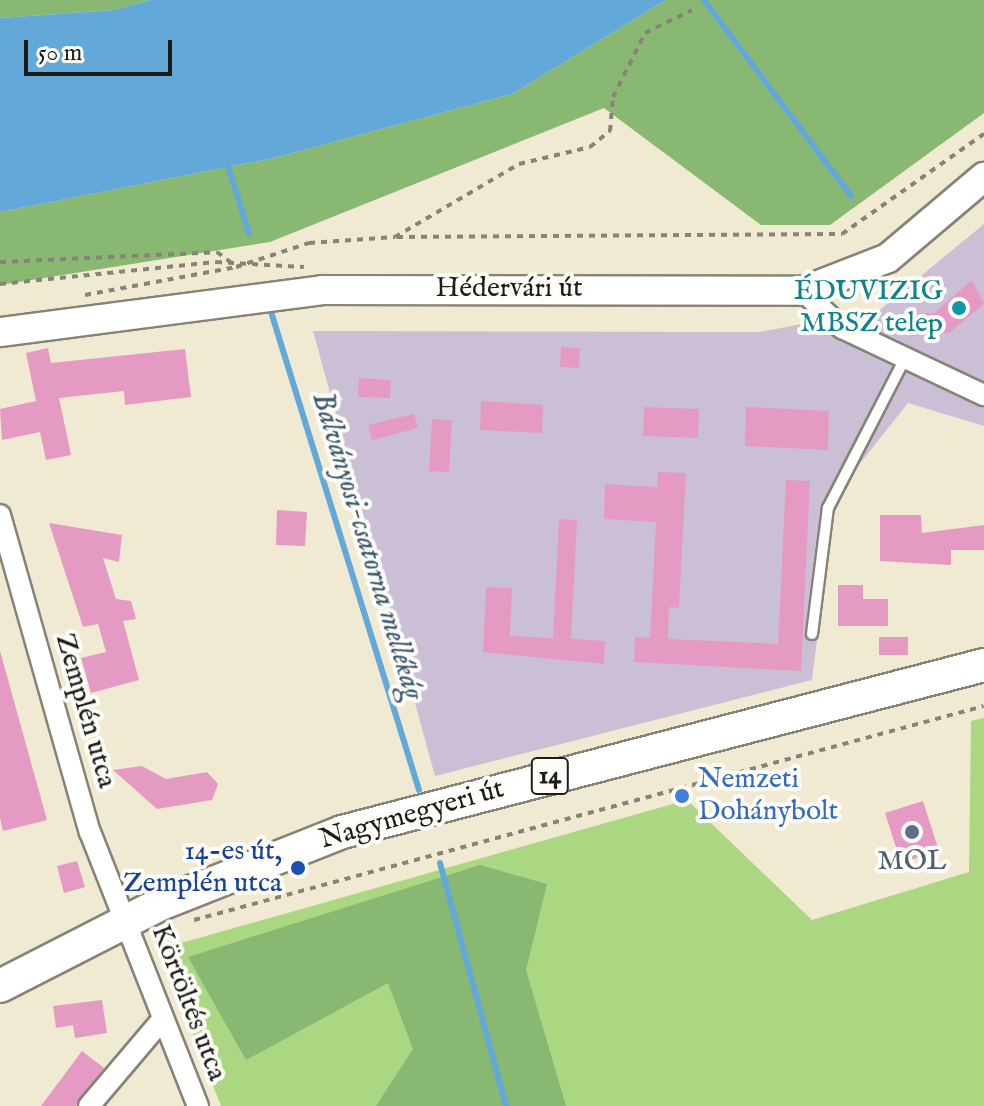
<!DOCTYPE html>
<html>
<head>
<meta charset="utf-8">
<style>
  body { margin:0 }
  #map { position:relative; width:984px; height:1106px; overflow:hidden; background:#f1ead2; font-family:"IM FELL English",serif }
  div>[style] { position:absolute }
  .industrial>* { inset:0; background:#cbbfd6 }
  .green>* { inset:0; background:#abd783 }
  .forest>* { inset:0; background:#88b871 }
  .water>* { inset:0; background:#62a9d9 }
  .stream>* { height:6px; margin:-3px; padding:0 3px; transform-origin:3px; border-radius:3px; background:#62a9d9 }
  .building>* { inset:0; background:#e59ac4 }
  .path>* { height:4px; margin-top:-2px; transform-origin:0; background:repeating-linear-gradient(90deg,#868377 0 6px,transparent 0 12px) }
  .roads { filter:drop-shadow(2px 0 #868377) drop-shadow(-2px 0 #868377) drop-shadow(0 2px #868377) drop-shadow(0 -2px #868377) }
  .lane>* { height:10px; margin:-5px; padding:0 5px; transform-origin:5px; border-radius:5px; background:#fff }
  .street>* { height:20px; margin:-10px; padding:0 10px; transform-origin:10px; border-radius:10px; background:#fff }
  .secondary>* { height:28px; margin:-14px; padding:0 14px; transform-origin:14px; border-radius:14px; background:#fff }
  .primary>* { height:32px; margin:-16px; padding:0 16px; transform-origin:16px; border-radius:16px; background:#fff }
  .dots>* { width:22px; height:22px; translate:-50% -50%; box-sizing:border-box; border:4px solid #fdfcf7; border-radius:50% }
  span { translate:-50% -50%; white-space:nowrap; text-align:center; line-height:1.15; -webkit-text-stroke:8px #fdfcf7; paint-order:stroke }
  .shield-label span { padding:2px 6px; background:#fdfcf7; border:2px solid; border-radius:6px; -webkit-text-stroke-width:0 }
  .shield-label { font-size:26px; color:#1c1c1c; font-weight:700 }
  .street-label { font-size:28px; color:#1c1c1c }
  .culture-label { font-size:28px; color:#0d838f }
  .right { translate:-100% -50%; text-align:right }
  .shop-label { font-size:28px; color:#366cbe }
  .left { translate:0 -50%; text-align:left }
  .transit-label { font-size:28px; color:#164399 }
  .service-label { font-size:28px; color:#4e5e75 }
  .water-label { font-size:30px; color:#3c5b71; font-style:italic }
  .scale { position:absolute; left:24px; top:40px; width:148px; height:36px; box-sizing:border-box; border:4px solid #1c1c1c; border-top:0; padding-left:10px; font-size:24px; line-height:28px; white-space:nowrap; color:#1c1c1c; -webkit-text-stroke:6px #fdfcf7; paint-order:stroke }
</style>
</head>
<body>
<div id="map">
  <div class="industrial">
    <i style="clip-path:polygon(984px 224px,984px 426px,908px 403px,835px 495px,812px 680px,435px 776px,313px 331px,760px 332px,881px 309px)"></i>
  </div>
  <div class="green">
    <i style="clip-path:polygon(984px 718px,984px 1106px,221px 1106px,160px 949px,687px 800px,812px 920px,969px 872px,971px 721px)"></i>
  </div>
  <div class="forest">
    <i style="clip-path:polygon(0 0,150px 0,114px 10px,0 18px)"></i>
    <i style="clip-path:polygon(666px 0,984px 0,984px 113px,830px 225px,761px 225px,604px 108px,270px 242px,0 285px,0 212px,274px 158px,512px 94px)"></i>
    <i style="clip-path:polygon(480px 865px,547px 884px,526px 970px,566px 1106px,376px 1106px,413px 1049px,388px 983px,246px 1060px,188px 957px)"></i>
  </div>
  <div class="water">
    <i style="clip-path:polygon(150px 0,666px 0,512px 94px,274px 158px,0 212px,0 18px,114px 10px)"></i>
  </div>
  <div class="stream">
    <i style="left:704px;top:0;width:245px;rotate:53.1deg"></i>
    <i style="left:226px;top:160px;width:77px;rotate:72.5deg"></i>
    <i style="left:272px;top:315px;width:497px;rotate:72.8deg"></i>
    <i style="left:440px;top:863px;width:252px;rotate:74.8deg"></i>
  </div>
  <div class="building">
    <i style="clip-path:polygon(972px 280px,984px 304px,949px 333px,912px 336px,910px 314px,934px 313px)"></i>
    <i style="clip-path:polygon(561px 347px,580px 348px,579px 368px,560px 367px)"></i>
    <i style="clip-path:polygon(48px 348px,51px 363px,185px 349px,191px 397px,125px 405px,124px 391px,59px 398px,71px 455px,46px 460px,40px 432px,2px 440px,0 409px,36px 401px,26px 353px)"></i>
    <i style="clip-path:polygon(359px 378px,391px 380px,390px 398px,358px 397px)"></i>
    <i style="clip-path:polygon(481px 401px,543px 405px,542px 433px,480px 430px)"></i>
    <i style="clip-path:polygon(644px 407px,699px 409px,698px 438px,643px 436px)"></i>
    <i style="clip-path:polygon(746px 407px,829px 411px,828px 450px,745px 446px)"></i>
    <i style="clip-path:polygon(414px 414px,418px 428px,372px 440px,368px 425px)"></i>
    <i style="clip-path:polygon(432px 419px,452px 420px,449px 472px,429px 471px)"></i>
    <i style="clip-path:polygon(658px 472px,686px 473px,679px 608px,669px 607px,668px 639px,778px 644px,786px 480px,810px 481px,801px 671px,634px 662px,635px 637px,650px 638px,656px 522px,604px 519px,605px 484px,657px 487px)"></i>
    <i style="clip-path:polygon(277px 510px,307px 512px,305px 546px,276px 545px)"></i>
    <i style="clip-path:polygon(880px 515px,921px 515px,922px 533px,984px 525px,984px 550px,951px 550px,951px 565px,880px 561px)"></i>
    <i style="clip-path:polygon(559px 519px,577px 520px,571px 639px,605px 641px,604px 664px,483px 652px,486px 587px,512px 588px,510px 636px,553px 638px)"></i>
    <i style="clip-path:polygon(49px 523px,122px 535px,119px 562px,103px 558px,116px 599px,131px 601px,136px 619px,123px 621px,139px 680px,91px 693px,81px 658px,106px 652px,98px 624px,83px 627px)"></i>
    <i style="clip-path:polygon(838px 585px,863px 585px,863px 599px,888px 599px,888px 626px,838px 626px)"></i>
    <i style="clip-path:polygon(879px 637px,908px 637px,908px 655px,879px 655px)"></i>
    <i style="clip-path:polygon(0 651px,47px 820px,3px 831px,0 818px)"></i>
    <i style="clip-path:polygon(142px 766px,166px 779px,207px 772px,218px 784px,212px 800px,157px 809px,113px 770px)"></i>
    <i style="clip-path:polygon(923px 801px,939px 851px,901px 863px,885px 813px)"></i>
    <i style="clip-path:polygon(77px 861px,85px 887px,64px 893px,57px 866px)"></i>
    <i style="clip-path:polygon(102px 1000px,107px 1033px,75px 1038px,73px 1025px,56px 1028px,53px 1006px)"></i>
    <i style="clip-path:polygon(82px 1051px,104px 1068px,76px 1106px,41px 1106px)"></i>
  </div>
  <div class="path">
    <i style="left:397px;top:237px;width:445px;rotate:-0.4deg"></i>
    <i style="left:842px;top:234px;width:174px;rotate:-35.2deg"></i>
    <i style="left:0;top:262px;width:217px;rotate:-2.6deg"></i>
    <i style="left:217px;top:252px;width:21px;rotate:37deg"></i>
    <i style="left:0;top:284px;width:217px;rotate:-5.8deg"></i>
    <i style="left:216px;top:262px;width:88px;rotate:3.3deg"></i>
    <i style="left:85px;top:295px;width:154px;rotate:-10.5deg"></i>
    <i style="left:236px;top:267px;width:77px;rotate:-18.2deg"></i>
    <i style="left:309px;top:243px;width:86px;rotate:-4deg"></i>
    <i style="left:395px;top:237px;width:144px;rotate:-30.5deg"></i>
    <i style="left:519px;top:164px;width:73px;rotate:-13.5deg"></i>
    <i style="left:590px;top:147px;width:26px;rotate:-39deg"></i>
    <i style="left:610px;top:131px;width:34px;rotate:-85deg"></i>
    <i style="left:613px;top:97px;width:72px;rotate:-63.4deg"></i>
    <i style="left:645px;top:33px;width:52px;rotate:-26.1deg"></i>
    <i style="left:194px;top:920px;width:818px;rotate:-15.16deg"></i>
  </div>
  <div class="roads">
    <div class="lane">
      <i style="left:812px;top:634px;width:127px;rotate:-82.8deg"></i>
      <i style="left:828px;top:508px;width:164px;rotate:-62.8deg"></i>
    </div>
    <div class="street">
      <i style="left:803px;top:291px;width:54px;rotate:43.5deg"></i>
      <i style="left:842px;top:328px;width:157px;rotate:25.3deg"></i>
      <i style="left:0;top:515px;width:330px;rotate:74.2deg"></i>
      <i style="left:90px;top:832px;width:295px;rotate:68.5deg"></i>
      <i style="left:89px;top:1106px;width:113px;rotate:-49.7deg"></i>
    </div>
    <div class="secondary">
      <i style="left:0;top:332px;width:325px;rotate:-7.4deg"></i>
      <i style="left:322px;top:290px;width:481px;rotate:0.1deg"></i>
      <i style="left:803px;top:291px;width:91px;rotate:-21.2deg"></i>
      <i style="left:888px;top:258px;width:126px;rotate:-40.2deg"></i>
    </div>
    <div class="primary">
      <i style="left:0;top:986px;width:178px;rotate:-27.1deg"></i>
      <i style="left:158px;top:905px;width:198px;rotate:-21.6deg"></i>
      <i style="left:342px;top:832px;width:663px;rotate:-14.58deg"></i>
    </div>
  </div>
  <div class="dots">
    <i style="left:959px;top:308px;background:#0f9aa8"></i>
    <i style="left:682px;top:796px;background:#3f7fe0"></i>
    <i style="left:912px;top:832px;background:#5c6f8a"></i>
    <i style="left:298px;top:868px;background:#1a4fb4"></i>
  </div>
  <div class="shield-label">
    <span style="left:550px;top:776px">14</span>
  </div>
  <div class="street-label">
    <span style="left:509px;top:289px">Hédervári út</span>
    <span style="left:85px;top:711px;rotate:74deg">Zemplén utca</span>
    <span style="left:412px;top:815px;rotate:-16deg">Nagymegyeri út</span>
    <span style="left:188px;top:1003px;rotate:69deg">Körtöltés utca</span>
  </div>
  <div class="culture-label">
    <span class="right" style="left:943px;top:308px">ÉDUVIZIG<br>MBSZ telep</span>
  </div>
  <div class="shop-label">
    <span class="left" style="left:698px;top:796px">Nemzeti<br>Dohánybolt</span>
  </div>
  <div class="transit-label">
    <span class="right" style="left:282px;top:868px">14-es út,<br>Zemplén utca</span>
  </div>
  <div class="service-label">
    <span style="left:912px;top:862px">MOL</span>
  </div>
  <div class="water-label">
    <span style="left:367px;top:546px;rotate:73deg">Bálványosi-csatorna mellékág</span>
  </div>
  <div class="scale">50 m</div>
</div>
</body>
</html>
